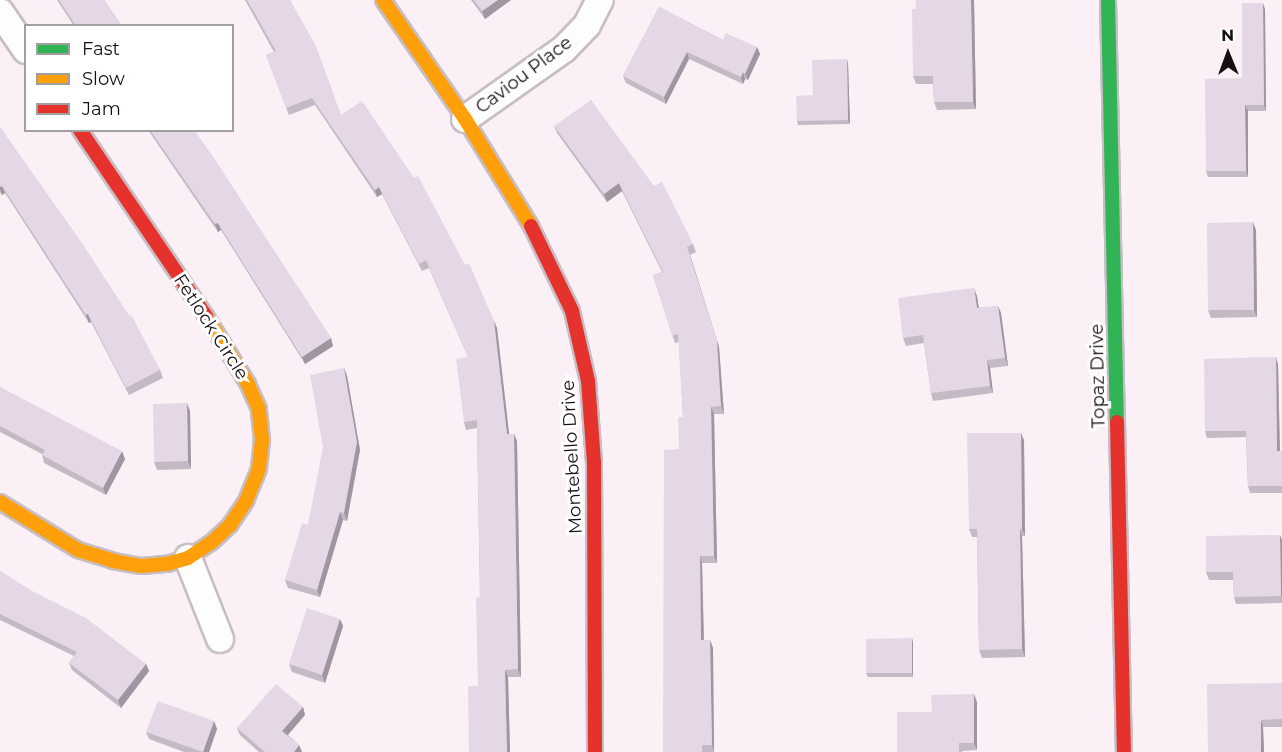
<!DOCTYPE html>
<html>
<head>
<meta charset="utf-8">
<style>
  body { margin:0 }
  #map { position:relative; width:1282px; height:752px; overflow:hidden; background:#faf0f6; font-family:Montserrat,sans-serif }
  div>[style] { position:absolute }
  .roads { filter:drop-shadow(2px 0 #c7bec4) drop-shadow(-2px 0 #c7bec4) drop-shadow(0 2px #c7bec4) drop-shadow(0 -2px #c7bec4) }
  .street>* { height:26px; margin:-13px; padding:0 13px; transform-origin:13px; border-radius:13px; background:#fefdfe }
  .fast>* { height:14px; margin:-7px; padding:0 7px; transform-origin:7px; border-radius:7px; background:#30b455 }
  .slow>* { height:14px; margin:-7px; padding:0 7px; transform-origin:7px; border-radius:7px; background:#ff9f0a }
  .jam>* { height:14px; margin:-7px; padding:0 7px; transform-origin:7px; border-radius:7px; background:#e5322d }
  .wall>* { inset:0; background:#c5b9c6 }
  .shaded-wall>* { inset:0; background:#a096a1 }
  .building>* { inset:0; background:#e5d7e6 }
  span { translate:-50% -50%; white-space:nowrap; text-align:center; line-height:1.15; -webkit-text-stroke:6px #fff; paint-order:stroke }
  .street-label { font-size:18px; color:#170e13 }
  .legend { position:absolute; left:24px; top:24px; width:210px; height:108px; box-sizing:border-box; background:#fff; border:2px solid #a29fa1; margin:0; padding:8px 10px; list-style:none; font-size:18px; color:#170e13 }
  .legend li { display:flex; align-items:center; gap:12px; height:30px }
  .legend b { width:30px; border:2px solid #a29fa1 }
  .north { position:absolute; left:1198px; top:24px; width:60px; height:60px; -webkit-text-stroke:4px #fff; paint-order:stroke; rotate:359deg; font-size:16px; font-weight:700; line-height:24px; text-align:center; color:#170e13 }
  .north::after { content:''; display:block; margin:auto; width:21px; height:27px; background:#170e13; clip-path:polygon(50% 0,100% 100%,50% 72%,0 100%) }
</style>
</head>
<body>
<div id="map">
  <div class="roads">
    <div class="street">
      <i style="left:0;top:12px;width:46px;rotate:55.6deg"></i>
      <i style="left:465px;top:119px;width:121px;rotate:-35.3deg"></i>
      <i style="left:564px;top:49px;width:33px;rotate:-46deg"></i>
      <i style="left:587px;top:25px;width:28px;rotate:-63deg"></i>
      <i style="left:188px;top:558px;width:87px;rotate:68.4deg"></i>
    </div>
    <div class="fast">
      <i style="left:1108px;top:0;width:422px;rotate:88.8deg"></i>
    </div>
    <div class="slow">
      <i style="left:383px;top:0;width:145px;rotate:55.4deg"></i>
      <i style="left:465px;top:119px;width:126px;rotate:58.3deg"></i>
      <i style="left:0;top:502px;width:92px;rotate:31.6deg"></i>
      <i style="left:78px;top:550px;width:37px;rotate:17deg"></i>
      <i style="left:113px;top:561px;width:29px;rotate:10deg"></i>
      <i style="left:142px;top:566px;width:25px;rotate:-5deg"></i>
      <i style="left:167px;top:564px;width:22px;rotate:-16deg"></i>
      <i style="left:188px;top:558px;width:29px;rotate:-34deg"></i>
      <i style="left:212px;top:542px;width:25px;rotate:-43deg"></i>
      <i style="left:230px;top:525px;width:29px;rotate:-56deg"></i>
      <i style="left:246px;top:501px;width:35px;rotate:-68deg"></i>
      <i style="left:259px;top:468px;width:28px;rotate:-84deg"></i>
      <i style="left:262px;top:440px;width:31px;rotate:-96deg"></i>
      <i style="left:259px;top:409px;width:27px;rotate:-114deg"></i>
      <i style="left:248px;top:384px;width:80px;rotate:-121.7deg"></i>
    </div>
    <div class="jam">
      <i style="left:80px;top:130px;width:225px;rotate:55.9deg"></i>
      <i style="left:531px;top:226px;width:94px;rotate:64.2deg"></i>
      <i style="left:572px;top:311px;width:72px;rotate:77.1deg"></i>
      <i style="left:588px;top:381px;width:81px;rotate:85.8deg"></i>
      <i style="left:594px;top:462px;width:290px;rotate:89.8deg"></i>
      <i style="left:1117px;top:422px;width:330px;rotate:88.8deg"></i>
    </div>
  </div>
  <div class="wall">
    <i style="clip-path:polygon(57px 0,104px 0,122px 26px,74px 26px)"></i>
    <i style="clip-path:polygon(245px 0,290px 0,341px 115px,494px 321px,497px 328px,509px 434px,514px 434px,517px 441px,521px 677px,508px 677px,510px 752px,469px 752px,478px 686px,480px 597px,477px 428px,466px 430px,464px 422px,468px 357px,429px 268px,422px 271px,382px 194px,377px 197px,315px 105px,289px 115px,266px 55px,274px 52px)"></i>
    <i style="clip-path:polygon(471px 0,511px 0,485px 19px)"></i>
    <i style="clip-path:polygon(916px 0,974px 0,976px 109px,937px 110px,934px 102px,933px 84px,916px 84px,913px 76px)"></i>
    <i style="clip-path:polygon(659px 7px,723px 40px,757px 47px,760px 54px,748px 80px,745px 79px,743px 84px,689px 59px,666px 104px,626px 83px,623px 76px)"></i>
    <i style="clip-path:polygon(1265px 9px,1266px 111px,1248px 111px,1248px 177px,1208px 177px,1206px 171px,1242px 78px)"></i>
    <i style="clip-path:polygon(848px 63px,850px 124px,798px 125px,797px 121px)"></i>
    <i style="clip-path:polygon(554px 126px,693px 244px,696px 252px,690px 255px,719px 347px,724px 414px,714px 414px,717px 563px,702px 563px,704px 640px,710px 640px,713px 648px,714px 752px,663px 752px,679px 449px,683px 417px,679px 342px,675px 343px,653px 275px,662px 272px,622px 191px,607px 202px,557px 133px)"></i>
    <i style="clip-path:polygon(0 127px,160px 370px,163px 378px,129px 395px,91px 322px,89px 323px,5px 193px,2px 195px,0 192px)"></i>
    <i style="clip-path:polygon(148px 130px,194px 130px,331px 338px,333px 346px,305px 364px,221px 230px,218px 232px)"></i>
    <i style="clip-path:polygon(1256px 230px,1257px 317px,1211px 318px,1208px 310px)"></i>
    <i style="clip-path:polygon(977px 296px,979px 308px,998px 306px,1001px 313px,1008px 366px,990px 368px,993px 393px,933px 401px,931px 393px,924px 343px,906px 346px,903px 338px)"></i>
    <i style="clip-path:polygon(1278px 364px,1280px 451px,1282px 451px,1282px 493px,1250px 493px,1248px 486px,1246px 437px,1207px 438px,1205px 431px)"></i>
    <i style="clip-path:polygon(344px 368px,347px 376px,360px 450px,347px 521px,343px 520px,320px 597px,288px 588px,285px 580px,308px 525px)"></i>
    <i style="clip-path:polygon(0 387px,125px 459px,106px 495px,44px 463px,42px 454px,0 432px)"></i>
    <i style="clip-path:polygon(190px 411px,191px 469px,157px 470px,154px 462px)"></i>
    <i style="clip-path:polygon(1024px 440px,1025px 536px,1022px 536px,1025px 657px,982px 658px,979px 650px,977px 537px,972px 537px,969px 529px)"></i>
    <i style="clip-path:polygon(1280px 535px,1282px 540px,1282px 603px,1236px 604px,1234px 597px,1233px 580px,1209px 580px,1206px 572px)"></i>
    <i style="clip-path:polygon(0 571px,146px 664px,149px 671px,121px 708px,72px 670px,69px 663px,74px 656px,0 620px)"></i>
    <i style="clip-path:polygon(340px 619px,343px 626px,325px 683px,292px 672px,289px 664px)"></i>
    <i style="clip-path:polygon(913px 642px,913px 677px,868px 677px,866px 673px)"></i>
    <i style="clip-path:polygon(1282px 683px,1282px 727px,1263px 727px,1264px 752px,1208px 752px)"></i>
    <i style="clip-path:polygon(977px 702px,977px 750px,962px 751px,962px 752px,897px 752px,932px 712px)"></i>
    <i style="clip-path:polygon(303px 707px,305px 715px,288px 735px,299px 745px,302px 752px,259px 752px,240px 735px,237px 728px)"></i>
    <i style="clip-path:polygon(214px 721px,217px 729px,209px 752px,184px 752px,149px 739px,146px 732px)"></i>
  </div>
  <div class="shaded-wall">
    <i style="clip-path:polygon(498px 0,511px 0,485px 19px,482px 11px)"></i>
    <i style="clip-path:polygon(971px 0,974px 0,976px 109px,973px 102px)"></i>
    <i style="clip-path:polygon(1263px 3px,1265px 9px,1266px 111px,1264px 105px)"></i>
    <i style="clip-path:polygon(757px 47px,760px 54px,748px 80px,745px 74px)"></i>
    <i style="clip-path:polygon(687px 52px,689px 59px,666px 104px,664px 97px)"></i>
    <i style="clip-path:polygon(847px 59px,848px 63px,850px 124px,848px 120px)"></i>
    <i style="clip-path:polygon(743px 72px,745px 79px,743px 84px,741px 77px)"></i>
    <i style="clip-path:polygon(1245px 105px,1248px 111px,1248px 177px,1246px 171px)"></i>
    <i style="clip-path:polygon(619px 183px,622px 191px,607px 202px,604px 194px)"></i>
    <i style="clip-path:polygon(2px 186px,5px 193px,2px 195px,0 189px,0 187px)"></i>
    <i style="clip-path:polygon(379px 187px,382px 194px,377px 197px,375px 190px)"></i>
    <i style="clip-path:polygon(1253px 222px,1256px 230px,1257px 317px,1254px 310px)"></i>
    <i style="clip-path:polygon(218px 223px,221px 230px,218px 232px,215px 224px)"></i>
    <i style="clip-path:polygon(690px 255px,719px 347px,724px 414px,721px 406px)"></i>
    <i style="clip-path:polygon(974px 288px,977px 296px,980px 316px,977px 308px)"></i>
    <i style="clip-path:polygon(998px 306px,1001px 313px,1008px 366px,1005px 358px)"></i>
    <i style="clip-path:polygon(88px 314px,91px 322px,89px 323px,86px 315px)"></i>
    <i style="clip-path:polygon(494px 321px,497px 328px,510px 442px,507px 434px)"></i>
    <i style="clip-path:polygon(331px 338px,333px 346px,305px 364px,302px 357px)"></i>
    <i style="clip-path:polygon(1276px 357px,1278px 364px,1280px 458px,1277px 451px)"></i>
    <i style="clip-path:polygon(987px 360px,990px 368px,993px 393px,990px 386px)"></i>
    <i style="clip-path:polygon(344px 368px,347px 376px,360px 450px,347px 521px,344px 513px)"></i>
    <i style="clip-path:polygon(187px 403px,190px 411px,191px 469px,188px 461px)"></i>
    <i style="clip-path:polygon(711px 407px,714px 414px,717px 563px,714px 556px)"></i>
    <i style="clip-path:polygon(1021px 433px,1024px 440px,1025px 536px,1022px 529px)"></i>
    <i style="clip-path:polygon(514px 434px,517px 441px,521px 677px,518px 669px)"></i>
    <i style="clip-path:polygon(122px 451px,125px 459px,106px 495px,103px 488px)"></i>
    <i style="clip-path:polygon(340px 512px,343px 520px,320px 597px,317px 590px)"></i>
    <i style="clip-path:polygon(1020px 529px,1022px 536px,1025px 657px,1022px 649px)"></i>
    <i style="clip-path:polygon(1280px 535px,1282px 540px,1282px 598px,1281px 596px)"></i>
    <i style="clip-path:polygon(700px 556px,702px 563px,704px 648px,701px 640px)"></i>
    <i style="clip-path:polygon(340px 619px,343px 626px,325px 683px,322px 675px)"></i>
    <i style="clip-path:polygon(912px 638px,913px 642px,913px 677px,912px 673px)"></i>
    <i style="clip-path:polygon(710px 640px,713px 648px,714px 752px,712px 745px)"></i>
    <i style="clip-path:polygon(146px 664px,149px 671px,121px 708px,118px 700px)"></i>
    <i style="clip-path:polygon(505px 670px,508px 677px,510px 752px,507px 752px)"></i>
    <i style="clip-path:polygon(974px 694px,977px 702px,977px 750px,974px 743px)"></i>
    <i style="clip-path:polygon(303px 707px,305px 715px,285px 738px,282px 731px)"></i>
    <i style="clip-path:polygon(1261px 720px,1263px 727px,1264px 752px,1261px 752px)"></i>
    <i style="clip-path:polygon(214px 721px,217px 729px,209px 752px,203px 752px)"></i>
    <i style="clip-path:polygon(299px 745px,302px 752px,294px 752px)"></i>
  </div>
  <div class="building">
    <i style="clip-path:polygon(59px 0,104px 0,122px 26px,76px 26px)"></i>
    <i style="clip-path:polygon(247px 0,290px 0,316px 46px,341px 115px,362px 101px,414px 178px,418px 176px,465px 265px,469px 263px,494px 321px,507px 434px,514px 434px,518px 669px,505px 670px,507px 752px,469px 752px,468px 686px,478px 686px,476px 598px,480px 597px,477px 420px,464px 422px,456px 359px,468px 357px,426px 260px,419px 264px,379px 187px,375px 190px,312px 98px,286px 108px,266px 55px,276px 51px)"></i>
    <i style="clip-path:polygon(474px 0,498px 0,482px 11px)"></i>
    <i style="clip-path:polygon(916px 0,971px 0,973px 102px,934px 102px,933px 76px,913px 76px,912px 9px,916px 9px)"></i>
    <i style="clip-path:polygon(1242px 3px,1263px 3px,1264px 105px,1245px 105px,1246px 171px,1206px 171px,1205px 79px,1242px 78px)"></i>
    <i style="clip-path:polygon(659px 7px,723px 40px,726px 33px,757px 47px,745px 74px,743px 72px,741px 77px,687px 52px,664px 97px,623px 76px)"></i>
    <i style="clip-path:polygon(847px 59px,848px 120px,797px 121px,796px 96px,813px 95px,812px 60px)"></i>
    <i style="clip-path:polygon(591px 100px,654px 186px,662px 182px,693px 244px,687px 247px,717px 340px,721px 406px,711px 407px,714px 556px,700px 556px,701px 640px,710px 640px,712px 745px,702px 745px,702px 752px,663px 752px,664px 450px,679px 449px,678px 417px,683px 417px,678px 334px,672px 336px,653px 275px,663px 272px,619px 183px,604px 194px,554px 126px)"></i>
    <i style="clip-path:polygon(0 127px,84px 246px,130px 317px,132px 316px,160px 370px,126px 388px,88px 314px,86px 315px,2px 186px,0 187px)"></i>
    <i style="clip-path:polygon(150px 130px,194px 130px,214px 158px,331px 338px,302px 357px,218px 223px,215px 224px)"></i>
    <i style="clip-path:polygon(1253px 222px,1254px 310px,1208px 310px,1207px 223px)"></i>
    <i style="clip-path:polygon(974px 288px,977px 308px,998px 306px,1005px 358px,987px 360px,990px 386px,931px 393px,923px 335px,903px 338px,898px 298px)"></i>
    <i style="clip-path:polygon(1276px 357px,1277px 451px,1282px 451px,1282px 486px,1248px 486px,1246px 431px,1205px 431px,1204px 359px)"></i>
    <i style="clip-path:polygon(344px 368px,357px 442px,344px 513px,340px 512px,317px 590px,285px 580px,302px 523px,308px 525px,323px 447px,310px 375px)"></i>
    <i style="clip-path:polygon(0 387px,122px 451px,103px 488px,42px 455px,45px 450px,0 426px)"></i>
    <i style="clip-path:polygon(187px 403px,188px 461px,154px 462px,153px 404px)"></i>
    <i style="clip-path:polygon(967px 433px,1021px 433px,1022px 529px,1020px 529px,1022px 649px,979px 650px,977px 529px,969px 529px)"></i>
    <i style="clip-path:polygon(1280px 535px,1281px 596px,1234px 597px,1233px 572px,1206px 572px,1206px 536px)"></i>
    <i style="clip-path:polygon(0 571px,28px 589px,86px 618px,146px 664px,118px 700px,69px 663px,77px 652px,0 614px)"></i>
    <i style="clip-path:polygon(307px 608px,340px 619px,322px 675px,289px 664px)"></i>
    <i style="clip-path:polygon(912px 638px,912px 673px,866px 673px,866px 639px)"></i>
    <i style="clip-path:polygon(1282px 683px,1282px 719px,1261px 720px,1261px 752px,1208px 752px,1207px 684px)"></i>
    <i style="clip-path:polygon(276px 684px,303px 707px,282px 731px,299px 745px,294px 752px,265px 752px,237px 728px)"></i>
    <i style="clip-path:polygon(974px 694px,974px 743px,959px 743px,959px 752px,897px 752px,897px 712px,932px 712px,931px 695px)"></i>
    <i style="clip-path:polygon(158px 701px,214px 721px,203px 752px,146px 732px)"></i>
  </div>
  <div class="street-label">
    <span style="left:524px;top:75px;rotate:-37deg">Caviou Place</span>
    <span style="left:211px;top:327px;rotate:57deg">Fetlock Circle</span>
    <span style="left:1098px;top:376px;rotate:-91deg">Topaz Drive</span>
    <span style="left:572px;top:457px;rotate:-93deg">Montebello Drive</span>
  </div>
  <ul class="legend">
  <li><b style="height:8px;background:#30b455"></b>Fast</li>
  <li><b style="height:8px;background:#ff9f0a"></b>Slow</li>
  <li><b style="height:8px;background:#e5322d"></b>Jam</li>
  </ul>
  <div class="north">N</div>
</div>
</body>
</html>
